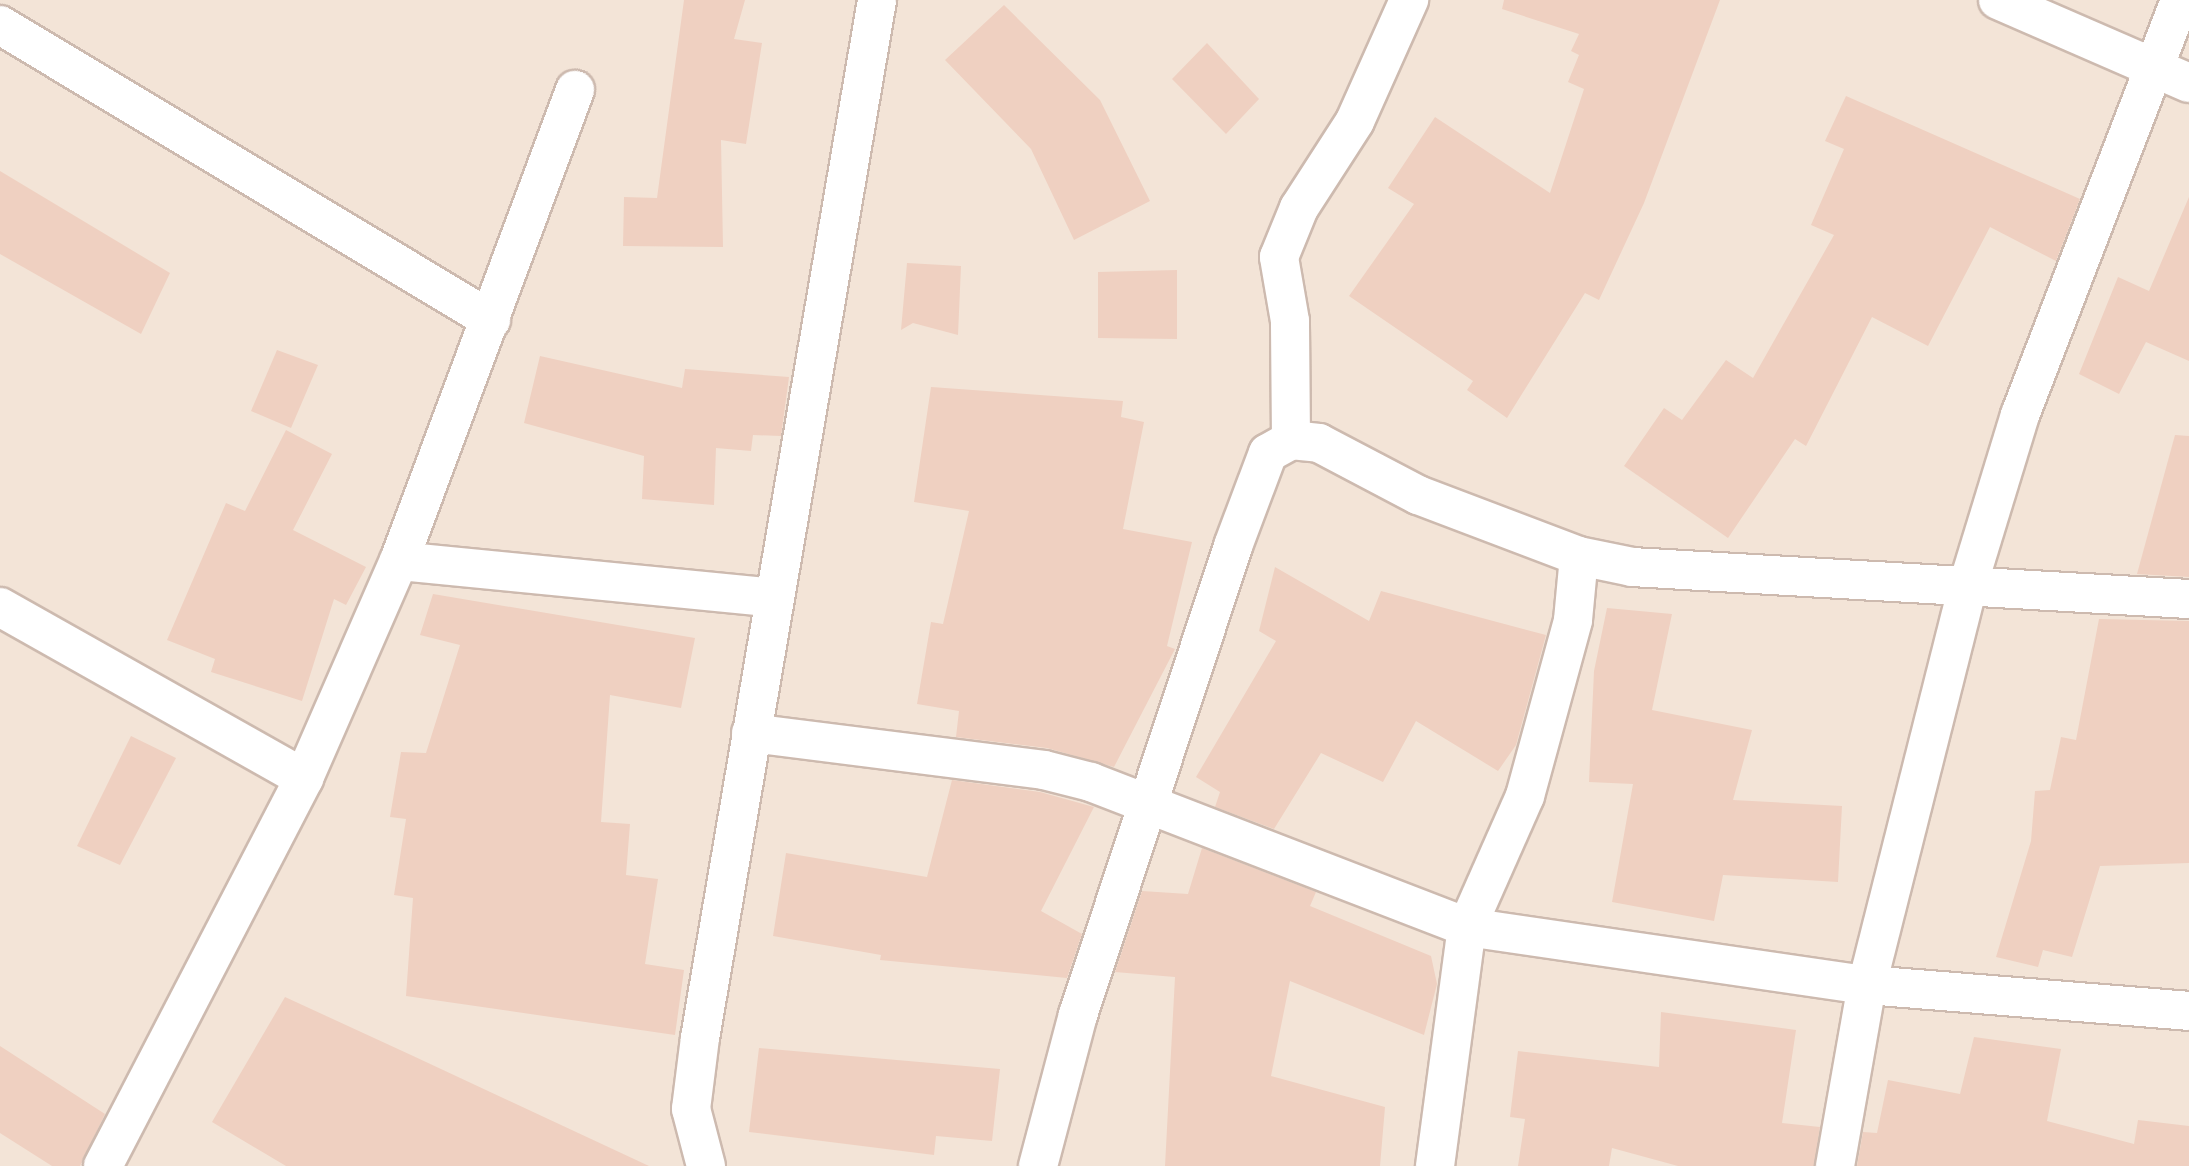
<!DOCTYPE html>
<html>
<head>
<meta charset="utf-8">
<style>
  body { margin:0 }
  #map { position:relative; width:2189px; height:1166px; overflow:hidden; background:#fbf3e8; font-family:"DejaVu Sans",sans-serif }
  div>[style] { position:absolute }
  .residential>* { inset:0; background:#f3e4d7 }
  .building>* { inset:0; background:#efd0c1 }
  .roads { filter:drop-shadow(2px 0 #cdbaaf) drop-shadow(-2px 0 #cdbaaf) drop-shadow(0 2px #cdbaaf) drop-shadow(0 -2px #cdbaaf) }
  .minor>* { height:38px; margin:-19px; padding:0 19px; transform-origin:19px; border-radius:19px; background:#fff }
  span { translate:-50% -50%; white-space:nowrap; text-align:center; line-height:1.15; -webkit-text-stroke:5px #fef7ef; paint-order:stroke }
</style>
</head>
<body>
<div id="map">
  <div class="residential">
    <i style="clip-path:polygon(0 0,2189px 0,2189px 1166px,0 1166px)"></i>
  </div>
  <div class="building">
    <i style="clip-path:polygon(684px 0,745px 0,734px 39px,762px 43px,746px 144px,721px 140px,723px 247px,623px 246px,624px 197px,657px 198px)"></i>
    <i style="clip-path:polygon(1504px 0,1720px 0,1644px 203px,1599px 300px,1585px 293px,1507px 418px,1467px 390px,1473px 381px,1349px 296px,1414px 204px,1388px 188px,1435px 117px,1550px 193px,1584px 89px,1568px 82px,1579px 55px,1571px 51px,1579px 34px,1502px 9px)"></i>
    <i style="clip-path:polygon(1004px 5px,1100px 100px,1150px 201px,1074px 240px,1031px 149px,945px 60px)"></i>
    <i style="clip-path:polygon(1207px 43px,1259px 99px,1226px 134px,1172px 79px)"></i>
    <i style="clip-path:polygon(1846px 96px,2080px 199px,2056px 261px,1990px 227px,1928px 346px,1872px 317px,1806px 446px,1795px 439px,1728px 538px,1624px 466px,1664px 408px,1682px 420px,1726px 360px,1753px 378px,1834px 235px,1811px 225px,1844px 149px,1825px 141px)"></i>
    <i style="clip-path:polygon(0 171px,170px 273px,141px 334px,0 254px)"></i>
    <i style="clip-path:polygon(2189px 197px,2189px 361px,2146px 342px,2119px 394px,2079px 374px,2118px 277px,2149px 291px)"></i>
    <i style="clip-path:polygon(907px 263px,961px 266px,958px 335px,913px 323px,901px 330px)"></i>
    <i style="clip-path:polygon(1177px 270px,1177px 339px,1098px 338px,1098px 272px)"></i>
    <i style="clip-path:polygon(277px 350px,318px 365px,291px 428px,251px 411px)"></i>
    <i style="clip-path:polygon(540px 356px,682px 388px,685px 369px,789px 377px,781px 436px,753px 435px,751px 451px,716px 448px,714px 505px,642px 499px,644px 456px,524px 423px)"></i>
    <i style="clip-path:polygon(931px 387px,1123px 401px,1121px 417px,1144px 422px,1123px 529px,1192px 542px,1167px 646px,1175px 649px,1114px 767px,1047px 748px,956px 737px,959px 711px,917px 704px,931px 622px,943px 624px,969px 511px,914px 502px)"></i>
    <i style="clip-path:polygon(286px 430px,332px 454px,293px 530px,366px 567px,346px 605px,334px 599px,302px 701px,211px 672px,215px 659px,167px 640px,226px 503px,245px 511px)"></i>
    <i style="clip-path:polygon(2175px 435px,2189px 436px,2189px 577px,2137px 574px)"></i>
    <i style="clip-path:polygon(1275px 567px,1369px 621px,1381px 591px,1546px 635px,1516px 745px,1498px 771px,1416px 721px,1383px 782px,1321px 753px,1274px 829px,1215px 807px,1220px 792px,1196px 777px,1276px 641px,1259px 631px)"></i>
    <i style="clip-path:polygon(433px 594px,695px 638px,681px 708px,610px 695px,601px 822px,630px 824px,626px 875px,658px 879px,645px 964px,684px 970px,675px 1035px,406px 996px,413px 898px,394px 895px,406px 819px,390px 817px,401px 752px,426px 753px,460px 645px,420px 635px)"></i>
    <i style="clip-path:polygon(1607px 608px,1672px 614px,1652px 710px,1752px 730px,1733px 800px,1842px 806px,1838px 882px,1723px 875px,1714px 921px,1612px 902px,1633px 784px,1589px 782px,1594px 671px)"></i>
    <i style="clip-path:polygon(2099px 619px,2189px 621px,2189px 863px,2100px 866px,2072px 957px,2043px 950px,2038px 967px,1996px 957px,2031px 841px,2035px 791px,2050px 790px,2061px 737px,2076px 740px)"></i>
    <i style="clip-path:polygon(131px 736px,176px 758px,120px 865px,77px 846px)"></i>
    <i style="clip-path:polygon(952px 780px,1040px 792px,1094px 807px,1041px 911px,1082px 934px,1067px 978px,880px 960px,881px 955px,773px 936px,786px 853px,927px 877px)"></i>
    <i style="clip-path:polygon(1202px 848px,1316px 892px,1310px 906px,1431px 956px,1437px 984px,1424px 1035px,1290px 981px,1271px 1076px,1385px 1107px,1380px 1166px,1165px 1166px,1175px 977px,1115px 972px,1142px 891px,1188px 894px)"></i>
    <i style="clip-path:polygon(285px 997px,411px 1055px,649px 1166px,286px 1166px,212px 1122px)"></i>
    <i style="clip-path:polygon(1661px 1012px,1796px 1030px,1782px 1123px,1820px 1127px,1814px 1166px,1678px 1166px,1612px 1148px,1609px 1166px,1518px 1166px,1525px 1119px,1510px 1117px,1518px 1051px,1659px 1067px)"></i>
    <i style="clip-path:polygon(1974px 1037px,2061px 1049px,2047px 1121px,2134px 1144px,2138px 1120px,2189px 1126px,2189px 1166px,1857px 1166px,1863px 1132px,1877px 1133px,1888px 1080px,1960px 1094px)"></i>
    <i style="clip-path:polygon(0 1046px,105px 1114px,80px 1166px,52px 1166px,0 1133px)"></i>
    <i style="clip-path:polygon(759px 1048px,1000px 1069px,992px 1141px,936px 1136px,934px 1155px,749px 1132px)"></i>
  </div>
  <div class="roads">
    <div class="minor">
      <i style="left:1998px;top:0;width:208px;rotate:23.5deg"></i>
      <i style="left:0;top:25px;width:573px;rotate:31deg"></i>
      <i style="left:1291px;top:440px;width:119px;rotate:-90.5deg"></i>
      <i style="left:1290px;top:321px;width:65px;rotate:-99.8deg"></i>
      <i style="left:1279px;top:257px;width:53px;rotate:-67.8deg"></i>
      <i style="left:1299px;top:208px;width:103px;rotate:-57.2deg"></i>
      <i style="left:1355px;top:121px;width:133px;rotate:-65.9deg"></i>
      <i style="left:399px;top:561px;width:377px;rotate:5.6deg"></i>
      <i style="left:0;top:607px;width:349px;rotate:29.4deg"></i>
      <i style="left:751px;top:733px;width:295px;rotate:7.2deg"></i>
      <i style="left:1044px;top:770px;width:49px;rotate:14.3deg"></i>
      <i style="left:1091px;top:782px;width:403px;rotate:21.1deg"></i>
      <i style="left:1467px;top:927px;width:404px;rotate:8.3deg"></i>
      <i style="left:1867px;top:985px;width:323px;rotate:4.6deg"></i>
      <i style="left:103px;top:1166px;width:437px;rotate:-62.6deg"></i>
      <i style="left:304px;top:778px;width:237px;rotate:-66.4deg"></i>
      <i style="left:399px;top:561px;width:503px;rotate:-69.51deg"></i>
      <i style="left:706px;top:1166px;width:59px;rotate:-104.7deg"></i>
      <i style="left:691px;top:1109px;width:72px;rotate:-82.8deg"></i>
      <i style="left:700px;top:1038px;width:1053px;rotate:-80.32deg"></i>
      <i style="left:1038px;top:1166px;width:156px;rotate:-75.2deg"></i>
      <i style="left:1078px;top:1015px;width:494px;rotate:-71.7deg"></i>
      <i style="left:1233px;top:546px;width:99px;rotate:-69.4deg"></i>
      <i style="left:1268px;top:453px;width:26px;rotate:-29deg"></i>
      <i style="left:1291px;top:440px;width:28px;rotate:6deg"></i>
      <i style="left:1319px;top:443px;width:112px;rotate:27.7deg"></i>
      <i style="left:1418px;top:495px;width:172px;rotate:20.8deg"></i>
      <i style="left:1579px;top:556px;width:54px;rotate:11.7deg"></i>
      <i style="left:1632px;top:567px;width:558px;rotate:3.29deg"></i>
      <i style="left:1435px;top:1166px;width:241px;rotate:-82.4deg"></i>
      <i style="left:1467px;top:927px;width:143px;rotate:-66.1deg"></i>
      <i style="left:1525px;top:796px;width:182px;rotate:-74.7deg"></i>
      <i style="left:1573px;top:620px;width:64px;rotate:-84.6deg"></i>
      <i style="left:1835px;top:1166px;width:184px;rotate:-80deg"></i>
      <i style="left:1867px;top:985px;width:413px;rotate:-75.8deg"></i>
      <i style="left:1968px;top:585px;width:178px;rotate:-73deg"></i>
      <i style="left:2020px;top:415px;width:445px;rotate:-68.9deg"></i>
    </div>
  </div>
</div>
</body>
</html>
